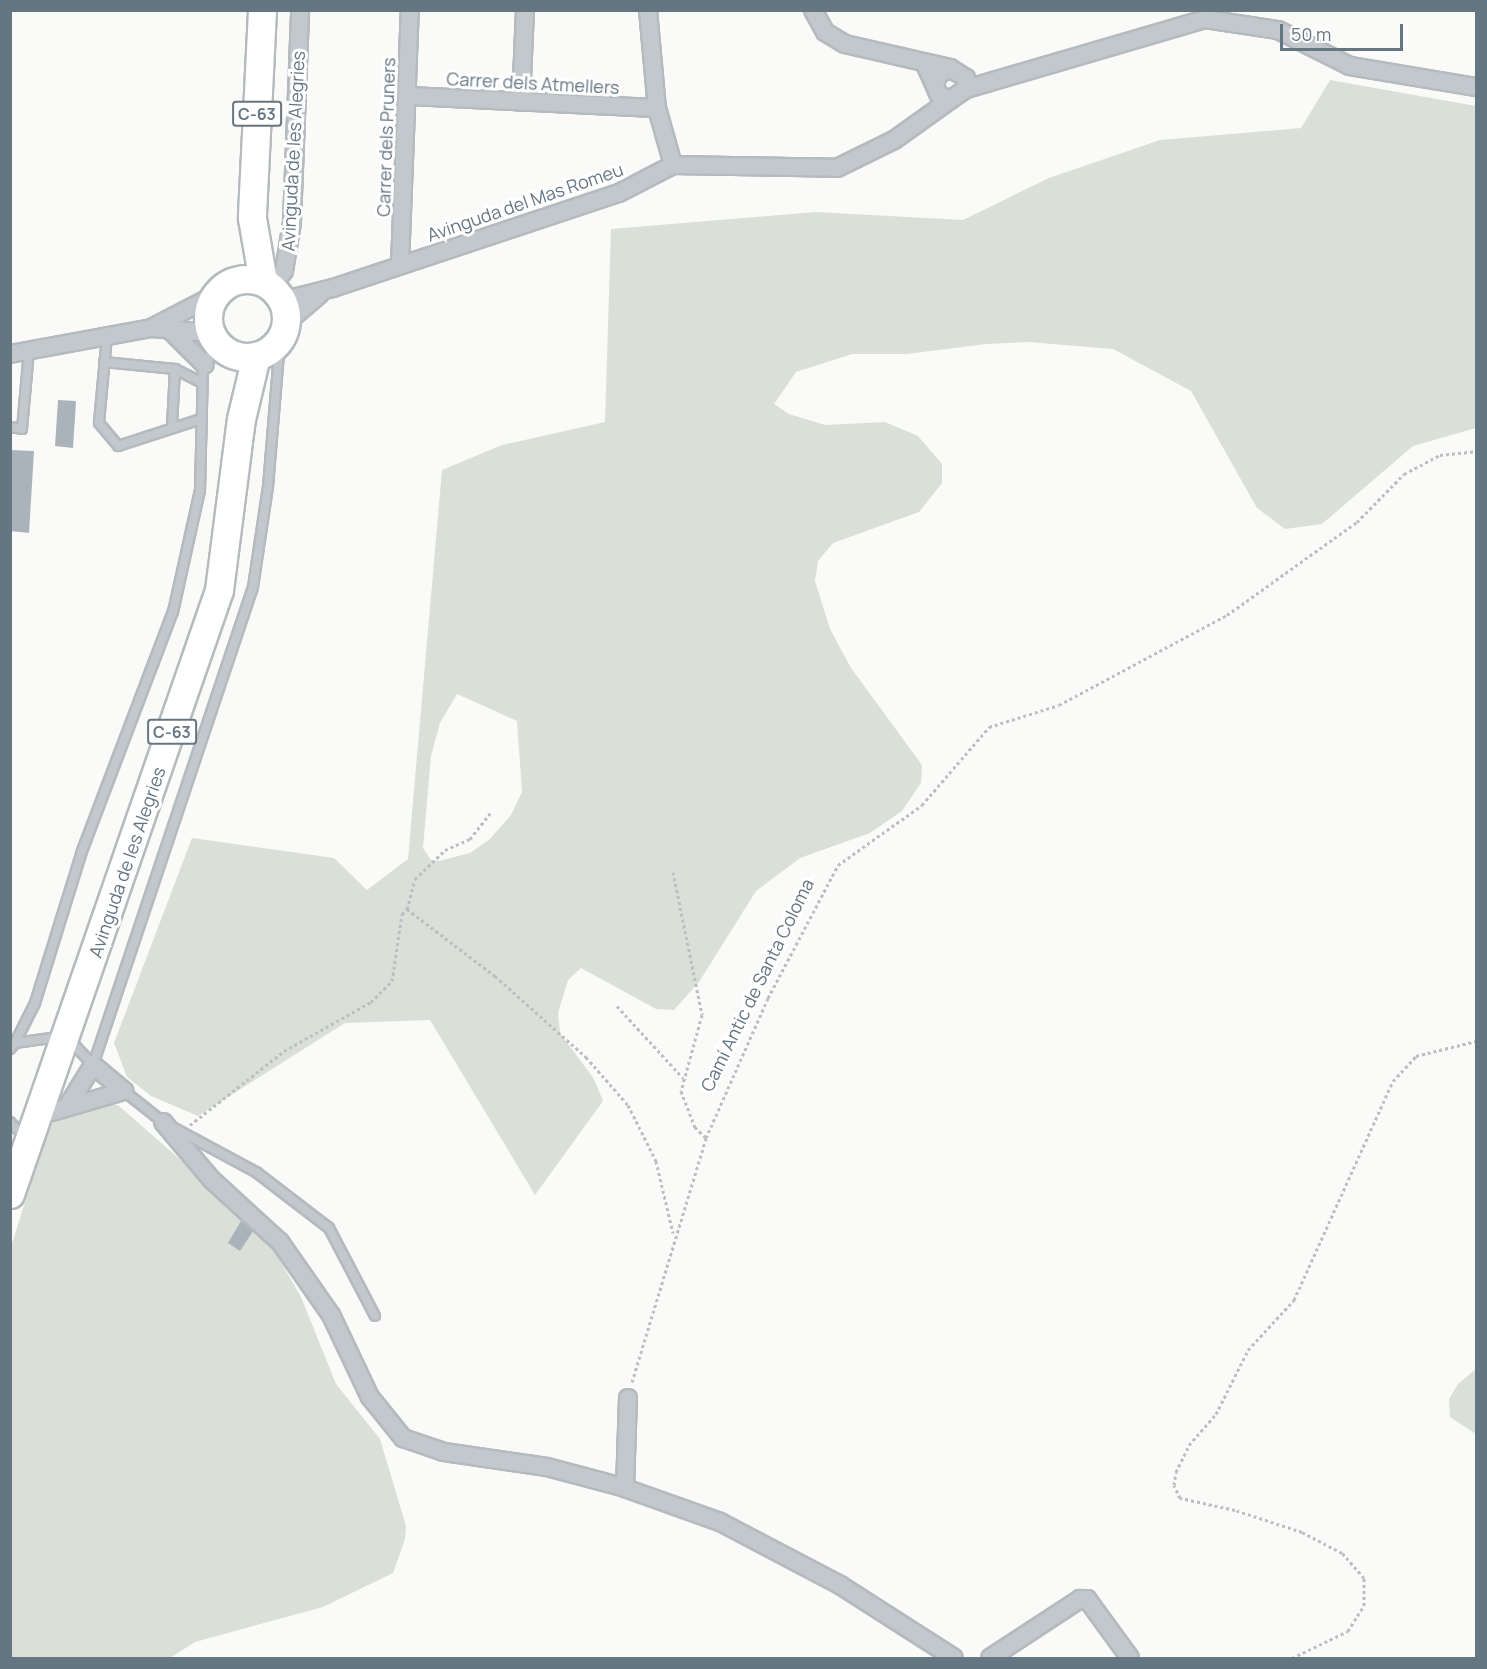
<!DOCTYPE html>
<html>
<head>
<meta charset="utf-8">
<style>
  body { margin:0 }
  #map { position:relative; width:1487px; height:1669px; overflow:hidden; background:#fafaf8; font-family:Manrope,sans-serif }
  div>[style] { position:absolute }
  .green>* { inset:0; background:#dadfd7 }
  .building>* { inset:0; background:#aab3b9 }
  .path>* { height:3px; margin-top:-1.5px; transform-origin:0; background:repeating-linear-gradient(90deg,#bbbfc2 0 3px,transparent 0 6px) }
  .roads { filter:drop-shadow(2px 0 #b5babe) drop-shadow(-2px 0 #b5babe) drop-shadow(0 2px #b5babe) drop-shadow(0 -2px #b5babe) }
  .lane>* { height:8px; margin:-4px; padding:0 4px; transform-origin:4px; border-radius:4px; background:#c3c8cc }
  .street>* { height:16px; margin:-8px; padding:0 8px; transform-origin:8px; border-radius:8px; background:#c3c8cc }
  .primary>* { height:27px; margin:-13.5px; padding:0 13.5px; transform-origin:13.5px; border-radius:13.5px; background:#fff }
  .primary>.ring { margin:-13.5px; padding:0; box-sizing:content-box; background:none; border:27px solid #fff; border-radius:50% }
  span { translate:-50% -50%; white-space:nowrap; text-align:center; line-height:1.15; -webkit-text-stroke:6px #fff; paint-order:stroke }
  .shield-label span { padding:2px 4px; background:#fff; border:2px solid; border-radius:4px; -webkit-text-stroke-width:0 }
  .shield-label { font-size:16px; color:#657683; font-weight:700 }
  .street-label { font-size:18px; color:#657683 }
  .frame { position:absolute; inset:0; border:12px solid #657683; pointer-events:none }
  .scale { position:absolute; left:1280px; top:24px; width:123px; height:27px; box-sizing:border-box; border:3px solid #657683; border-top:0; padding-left:8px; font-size:18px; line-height:21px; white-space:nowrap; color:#657683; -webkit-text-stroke:4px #fff; paint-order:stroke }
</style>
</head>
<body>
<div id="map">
  <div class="green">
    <i style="clip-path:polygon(evenodd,1330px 80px,1476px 106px,1476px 428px,1413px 446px,1322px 524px,1285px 529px,1257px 508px,1191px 391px,1113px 349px,1028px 342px,986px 344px,907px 354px,852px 354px,796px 372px,774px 404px,789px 414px,825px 425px,885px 422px,918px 436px,942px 464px,942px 483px,919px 512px,833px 543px,818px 561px,815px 581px,830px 629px,851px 668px,922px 765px,921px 783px,902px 811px,870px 833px,800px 858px,756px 891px,699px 982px,674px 1010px,656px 1009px,581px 968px,568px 980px,558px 1013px,560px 1033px,594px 1079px,603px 1101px,535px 1195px,430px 1020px,345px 1023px,198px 1116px,151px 1096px,127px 1077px,114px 1043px,192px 838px,334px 858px,367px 890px,408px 859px,442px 470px,502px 445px,605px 422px,611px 229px,816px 212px,963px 220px,1049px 178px,1160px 140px,1301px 128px,1330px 80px,457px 694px,517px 721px,522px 792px,511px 815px,490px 839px,470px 853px,439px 861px,431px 860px,423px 848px,431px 756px,440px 723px,457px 694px)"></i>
    <i style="clip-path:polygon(93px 1105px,118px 1105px,265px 1234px,301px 1297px,336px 1384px,380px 1439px,406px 1526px,405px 1539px,393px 1573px,323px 1607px,195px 1642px,170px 1658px,11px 1658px,11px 1247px,49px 1125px)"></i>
    <i style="clip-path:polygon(1476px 1369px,1476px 1434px,1450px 1417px,1449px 1399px,1458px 1384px)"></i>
  </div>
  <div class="building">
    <i style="clip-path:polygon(58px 400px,76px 401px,73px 448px,55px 446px)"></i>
    <i style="clip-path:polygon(10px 450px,34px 451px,29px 533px,10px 531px)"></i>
    <i style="clip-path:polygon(241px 1221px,253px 1231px,240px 1251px,228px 1243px)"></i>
  </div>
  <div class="path">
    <i style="left:673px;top:872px;width:146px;rotate:78.5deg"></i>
    <i style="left:702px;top:1015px;width:79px;rotate:105.4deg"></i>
    <i style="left:681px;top:1091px;width:39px;rotate:69deg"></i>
    <i style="left:695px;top:1127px;width:16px;rotate:45deg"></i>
    <i style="left:407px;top:909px;width:31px;rotate:-75deg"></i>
    <i style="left:415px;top:879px;width:42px;rotate:-44deg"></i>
    <i style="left:445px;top:850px;width:27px;rotate:-24deg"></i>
    <i style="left:470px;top:839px;width:33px;rotate:-52deg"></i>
    <i style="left:617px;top:1006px;width:98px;rotate:47.5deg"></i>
    <i style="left:190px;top:1125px;width:120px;rotate:-38.2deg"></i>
    <i style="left:284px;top:1051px;width:100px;rotate:-29.4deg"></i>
    <i style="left:371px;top:1002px;width:30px;rotate:-45deg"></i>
    <i style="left:392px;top:981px;width:68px;rotate:-81.5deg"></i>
    <i style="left:402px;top:914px;width:7px;rotate:-45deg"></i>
    <i style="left:407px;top:909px;width:111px;rotate:37.3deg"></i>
    <i style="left:495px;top:976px;width:122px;rotate:41.7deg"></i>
    <i style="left:586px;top:1057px;width:64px;rotate:48.8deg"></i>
    <i style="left:628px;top:1105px;width:63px;rotate:63.4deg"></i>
    <i style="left:656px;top:1161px;width:74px;rotate:76.7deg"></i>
    <i style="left:632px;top:1382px;width:255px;rotate:-73.1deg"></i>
    <i style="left:706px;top:1138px;width:153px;rotate:-66.1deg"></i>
    <i style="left:768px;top:998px;width:150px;rotate:-62.2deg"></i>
    <i style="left:838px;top:865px;width:103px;rotate:-35.5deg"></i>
    <i style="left:922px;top:805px;width:103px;rotate:-49.3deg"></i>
    <i style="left:989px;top:727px;width:73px;rotate:-17.4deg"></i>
    <i style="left:1059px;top:705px;width:191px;rotate:-28.2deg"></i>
    <i style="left:1227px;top:615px;width:160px;rotate:-35.6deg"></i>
    <i style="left:1357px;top:522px;width:67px;rotate:-45.6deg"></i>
    <i style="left:1404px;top:474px;width:41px;rotate:-27.8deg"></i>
    <i style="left:1440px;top:455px;width:36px;rotate:-6deg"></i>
    <i style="left:1292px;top:1658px;width:62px;rotate:-25.7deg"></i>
    <i style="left:1348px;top:1631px;width:31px;rotate:-58deg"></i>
    <i style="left:1364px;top:1605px;width:27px;rotate:-90deg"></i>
    <i style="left:1364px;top:1578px;width:33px;rotate:-131deg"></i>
    <i style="left:1342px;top:1553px;width:45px;rotate:-152.3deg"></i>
    <i style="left:1302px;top:1532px;width:71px;rotate:-161.8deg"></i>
    <i style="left:1235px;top:1510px;width:56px;rotate:-167.7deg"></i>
    <i style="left:1180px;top:1498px;width:14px;rotate:-115deg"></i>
    <i style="left:1174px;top:1485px;width:13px;rotate:-81deg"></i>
    <i style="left:1176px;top:1472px;width:30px;rotate:-64deg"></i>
    <i style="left:1189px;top:1445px;width:41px;rotate:-48.9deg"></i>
    <i style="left:1216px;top:1414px;width:72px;rotate:-63.4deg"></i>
    <i style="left:1248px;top:1350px;width:68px;rotate:-47.4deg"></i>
    <i style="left:1294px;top:1300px;width:240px;rotate:-65.7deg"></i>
    <i style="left:1393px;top:1081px;width:34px;rotate:-47deg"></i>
    <i style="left:1416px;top:1056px;width:62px;rotate:-14deg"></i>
  </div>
  <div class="roads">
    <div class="lane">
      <i style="left:107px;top:336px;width:87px;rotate:95.3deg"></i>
      <i style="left:99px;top:423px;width:30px;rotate:50deg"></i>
      <i style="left:118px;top:446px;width:87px;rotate:-18deg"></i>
      <i style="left:104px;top:362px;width:71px;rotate:5.6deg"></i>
      <i style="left:175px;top:369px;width:30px;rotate:27deg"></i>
      <i style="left:172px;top:426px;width:57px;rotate:-87deg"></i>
      <i style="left:10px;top:427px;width:12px;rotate:9deg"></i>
      <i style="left:22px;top:429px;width:79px;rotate:-84.9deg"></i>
      <i style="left:15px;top:1043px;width:45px;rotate:-63.4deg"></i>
      <i style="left:35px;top:1003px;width:159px;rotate:-72.8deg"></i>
      <i style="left:82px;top:851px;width:256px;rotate:-69.2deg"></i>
      <i style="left:173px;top:612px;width:125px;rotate:-77.5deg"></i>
      <i style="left:200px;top:490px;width:119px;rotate:-88.6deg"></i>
      <i style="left:203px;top:371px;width:32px;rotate:-66deg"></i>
      <i style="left:10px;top:1049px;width:8px;rotate:-50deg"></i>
      <i style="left:15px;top:1043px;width:51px;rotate:-7.8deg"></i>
      <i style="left:66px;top:1036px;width:40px;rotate:47deg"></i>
      <i style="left:93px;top:1065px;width:504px;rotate:-71.49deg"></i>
      <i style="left:253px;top:587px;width:101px;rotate:-81.5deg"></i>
      <i style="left:268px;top:487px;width:147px;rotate:-85.3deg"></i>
      <i style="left:124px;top:1091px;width:50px;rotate:38.5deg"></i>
      <i style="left:163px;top:1122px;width:106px;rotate:28.3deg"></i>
      <i style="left:256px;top:1172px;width:92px;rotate:37.5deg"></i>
      <i style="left:329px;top:1228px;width:99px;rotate:62.4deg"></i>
      <i style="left:10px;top:1122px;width:21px;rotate:45deg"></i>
    </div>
    <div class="street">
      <i style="left:648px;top:10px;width:98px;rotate:84.8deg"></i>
      <i style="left:657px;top:108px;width:59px;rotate:74.3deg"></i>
      <i style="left:813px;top:10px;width:25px;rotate:61deg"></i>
      <i style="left:825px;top:32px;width:23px;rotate:31deg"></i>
      <i style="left:845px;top:44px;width:108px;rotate:12.9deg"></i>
      <i style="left:925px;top:64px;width:34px;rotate:66deg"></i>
      <i style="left:939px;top:95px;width:12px;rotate:24deg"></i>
      <i style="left:950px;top:100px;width:19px;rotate:-35deg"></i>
      <i style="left:966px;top:89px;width:11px;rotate:-90deg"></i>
      <i style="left:966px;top:78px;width:19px;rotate:-148deg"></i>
      <i style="left:950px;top:68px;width:14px;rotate:150deg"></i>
      <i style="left:938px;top:75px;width:10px;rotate:107deg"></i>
      <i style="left:966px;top:89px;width:249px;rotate:-16.3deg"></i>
      <i style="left:1205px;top:19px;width:74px;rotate:8.6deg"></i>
      <i style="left:1278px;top:30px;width:80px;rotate:26.6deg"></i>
      <i style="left:1350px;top:66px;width:128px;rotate:9.5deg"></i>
      <i style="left:408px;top:96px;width:249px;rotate:2.8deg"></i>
      <i style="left:521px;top:102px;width:92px;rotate:-87.5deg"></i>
      <i style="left:400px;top:265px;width:255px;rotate:-87.8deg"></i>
      <i style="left:270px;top:287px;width:21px;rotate:-49deg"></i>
      <i style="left:284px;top:271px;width:50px;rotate:-80.7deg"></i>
      <i style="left:292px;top:222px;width:212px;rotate:-87.8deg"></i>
      <i style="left:278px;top:294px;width:16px;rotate:15deg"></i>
      <i style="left:293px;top:298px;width:41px;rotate:-14deg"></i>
      <i style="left:333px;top:288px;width:301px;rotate:-18.4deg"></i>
      <i style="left:619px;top:193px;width:61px;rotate:-27.4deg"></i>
      <i style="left:673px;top:165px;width:164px;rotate:1deg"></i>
      <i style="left:837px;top:168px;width:64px;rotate:-26.2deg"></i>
      <i style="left:894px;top:140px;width:69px;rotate:-35.5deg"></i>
      <i style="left:285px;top:324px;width:45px;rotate:-40.5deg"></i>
      <i style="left:153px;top:327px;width:70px;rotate:-27.3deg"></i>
      <i style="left:170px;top:330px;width:49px;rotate:45deg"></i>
      <i style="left:10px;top:354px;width:144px;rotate:-10.4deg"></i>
      <i style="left:152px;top:328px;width:58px;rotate:4.9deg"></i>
      <i style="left:67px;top:1107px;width:49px;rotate:-58.2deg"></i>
      <i style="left:93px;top:1065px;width:40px;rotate:40deg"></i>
      <i style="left:38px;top:1116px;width:90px;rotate:-16.2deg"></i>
      <i style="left:163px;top:1122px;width:76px;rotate:49.8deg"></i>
      <i style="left:212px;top:1180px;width:92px;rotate:42.4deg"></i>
      <i style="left:280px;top:1242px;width:89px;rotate:55.1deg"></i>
      <i style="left:331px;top:1315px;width:91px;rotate:64.6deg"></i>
      <i style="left:370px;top:1397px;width:53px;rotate:51.2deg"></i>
      <i style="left:403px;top:1438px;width:43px;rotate:18.9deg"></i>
      <i style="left:444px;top:1452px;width:104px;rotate:8.3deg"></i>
      <i style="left:547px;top:1467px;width:74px;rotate:14.8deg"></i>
      <i style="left:619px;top:1486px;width:107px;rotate:19.6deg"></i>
      <i style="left:720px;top:1522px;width:136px;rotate:27.7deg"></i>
      <i style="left:840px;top:1585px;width:135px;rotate:32.6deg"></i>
      <i style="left:625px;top:1488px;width:90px;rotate:-88.1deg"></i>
      <i style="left:990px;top:1658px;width:108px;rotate:-33.2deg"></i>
      <i style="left:1080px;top:1599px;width:7px"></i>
      <i style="left:1087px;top:1599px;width:73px;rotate:53.9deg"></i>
    </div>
    <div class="primary">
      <i style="left:262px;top:10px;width:208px;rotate:92.8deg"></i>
      <i style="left:252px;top:218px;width:65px;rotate:80.2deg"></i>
      <i class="ring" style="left:208px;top:279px;width:51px;height:51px"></i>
      <i style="left:10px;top:1194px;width:639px;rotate:-70.91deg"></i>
      <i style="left:219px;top:590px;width:172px;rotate:-82.7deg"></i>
      <i style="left:241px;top:419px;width:65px;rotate:-76.6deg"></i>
    </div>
  </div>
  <div class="shield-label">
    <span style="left:257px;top:114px">C-63</span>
    <span style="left:172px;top:732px">C-63</span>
  </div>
  <div class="street-label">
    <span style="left:533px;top:83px;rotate:3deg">Carrer dels Atmellers</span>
    <span style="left:386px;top:137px;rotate:-88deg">Carrer dels Pruners</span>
    <span style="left:293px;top:151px;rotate:-87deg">Avinguda de les Alegries</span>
    <span style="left:525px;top:202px;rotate:-19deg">Avinguda del Mas Romeu</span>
    <span style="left:127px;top:862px;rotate:-71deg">Avinguda de les Alegries</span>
    <span style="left:757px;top:985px;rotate:-64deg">Camí Antic de Santa Coloma</span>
  </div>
  <div class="frame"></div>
  <div class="scale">50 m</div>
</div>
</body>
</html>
